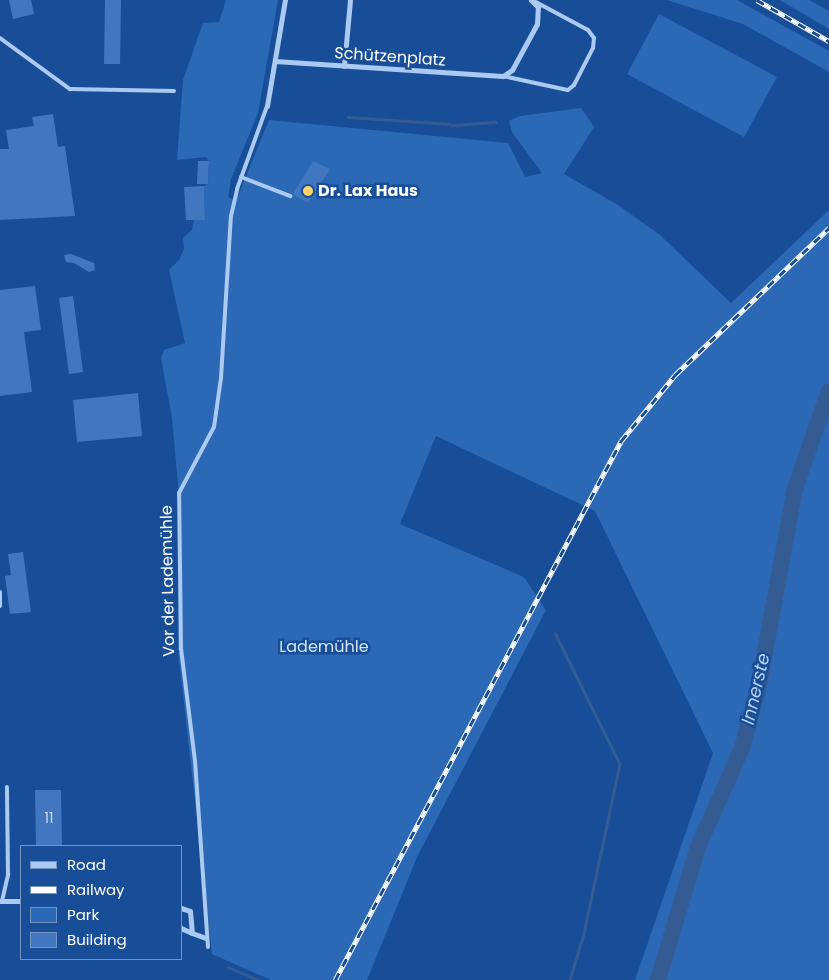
<!DOCTYPE html>
<html>
<head>
<meta charset="utf-8">
<style>
  body { margin:0 }
  #map { position:relative; width:829px; height:980px; overflow:hidden; background:#184e98; font-family:Poppins,sans-serif }
  div>[style] { position:absolute }
  .green>* { inset:0; background:#2b68b6 }
  .stream>* { height:2.5px; margin:-1.25px; padding:0 1.25px; transform-origin:1.25px; border-radius:1.25px; background:#355c92 }
  .river>* { height:16px; margin:-8px; padding:0 8px; transform-origin:8px; border-radius:8px; background:#355c92 }
  .building>* { inset:0; background:#4177bf }
  .service>* { height:4px; margin:-2px; padding:0 2px; transform-origin:2px; border-radius:2px; background:#abcaf1 }
  .minor>* { height:5px; margin:-2.5px; padding:0 2.5px; transform-origin:2.5px; border-radius:2.5px; background:#abcaf1 }
  .rail>* { height:4.5px; margin-top:-2.25px; transform-origin:0; background:repeating-linear-gradient(90deg,#184e98 0 8px,#fff 0 16px); box-sizing:border-box; border-block:1px solid #fff }
  .dots>* { width:14px; height:14px; translate:-50% -50%; box-sizing:border-box; border:2px solid #184e98; border-radius:50% }
  span { translate:-50% -50%; white-space:nowrap; text-align:center; line-height:1.15; -webkit-text-stroke:5px #184e98; paint-order:stroke }
  .number-label { font-size:14px; color:#d0ddef }
  .number-label span { -webkit-text-stroke-width:0 }
  .street-label { font-size:16px; color:#fff }
  .poi-label { font-size:16px; color:#fff; font-weight:700 }
  .left { translate:0 -50%; text-align:left }
  .park-label { font-size:16px; color:#d3e5fc }
  .water-label { font-size:18px; color:#b8d4f8; font-style:italic }
  .legend { position:absolute; left:20px; top:845px; width:162px; height:115px; box-sizing:border-box; background:#184e98; border:1px solid #7495c1; margin:0; padding:6px 9px; list-style:none; font-size:15px; color:#fff }
  .legend li { display:flex; align-items:center; gap:10px; height:25px }
  .legend b { width:25px; border:1px solid #7495c1 }
</style>
</head>
<body>
<div id="map">
  <div class="green">
    <i style="clip-path:polygon(226px 0,278px 0,258px 113px,231px 179px,228px 197px,236px 201px,269px 120px,508px 143px,525px 177px,542px 173px,512px 132px,509px 121px,520px 116px,581px 108px,594px 127px,564px 174px,618px 205px,660px 235px,731px 303px,829px 210px,829px 980px,635px 980px,713px 753px,595px 511px,436px 436px,400px 524px,524px 577px,546px 610px,417px 857px,367px 980px,271px 980px,212px 954px,178px 650px,179px 496px,172px 418px,161px 358px,164px 350px,185px 343px,169px 270px,179px 260px,184px 249px,183px 238px,192px 230px,194px 220px,205px 220px,204px 186px,208px 184px,209px 161px,206px 157px,177px 160px,183px 80px,203px 23px,219px 22px)"></i>
    <i style="clip-path:polygon(667px 0,737px 0,829px 51px,829px 72px,743px 24px)"></i>
    <i style="clip-path:polygon(780px 0,809px 0,829px 11px,829px 29px)"></i>
    <i style="clip-path:polygon(659px 14px,777px 77px,744px 137px,627px 74px)"></i>
  </div>
  <div class="stream">
    <i style="left:348px;top:117px;width:102px;rotate:3.9deg"></i>
    <i style="left:452px;top:125px;width:44px;rotate:-3.9deg"></i>
    <i style="left:555px;top:633px;width:146px;rotate:63.6deg"></i>
    <i style="left:620px;top:764px;width:174px;rotate:102deg"></i>
    <i style="left:584px;top:934px;width:48px;rotate:106.9deg"></i>
    <i style="left:228px;top:967px;width:33px;rotate:23deg"></i>
  </div>
  <div class="river">
    <i style="left:658px;top:980px;width:139px;rotate:-73.3deg"></i>
    <i style="left:698px;top:847px;width:108px;rotate:-66deg"></i>
    <i style="left:742px;top:748px;width:60px;rotate:-74.6deg"></i>
    <i style="left:758px;top:690px;width:204px;rotate:-79.6deg"></i>
    <i style="left:795px;top:489px;width:104px;rotate:-70.9deg"></i>
  </div>
  <div class="building">
    <i style="clip-path:polygon(9px 0,31px 0,34px 14px,13px 19px)"></i>
    <i style="clip-path:polygon(105px 0,121px 0,120px 64px,104px 64px)"></i>
    <i style="clip-path:polygon(53px 114px,58px 147px,65px 146px,75px 216px,0 220px,0 149px,9px 149px,6px 130px,34px 126px,32px 117px)"></i>
    <i style="clip-path:polygon(198px 161px,209px 161px,208px 184px,197px 184px)"></i>
    <i style="clip-path:polygon(313px 161px,330px 169px,308px 203px,293px 194px)"></i>
    <i style="clip-path:polygon(204px 186px,205px 220px,186px 220px,184px 187px)"></i>
    <i style="clip-path:polygon(71px 254px,94px 263px,95px 270px,89px 272px,74px 263px,66px 262px,64px 255px)"></i>
    <i style="clip-path:polygon(35px 286px,41px 330px,24px 332px,32px 392px,0 396px,0 290px)"></i>
    <i style="clip-path:polygon(73px 296px,83px 372px,69px 374px,59px 298px)"></i>
    <i style="clip-path:polygon(138px 393px,142px 436px,77px 442px,73px 400px)"></i>
    <i style="clip-path:polygon(23px 552px,31px 612px,10px 614px,5px 576px,11px 575px,8px 554px)"></i>
    <i style="clip-path:polygon(35px 790px,61px 790px,62px 846px,36px 846px)"></i>
  </div>
  <div class="service">
    <i style="left:0;top:38px;width:87px;rotate:36.1deg"></i>
    <i style="left:70px;top:89px;width:104px;rotate:1.1deg"></i>
    <i style="left:503px;top:76px;width:66px;rotate:12.2deg"></i>
    <i style="left:568px;top:90px;width:8px;rotate:-40deg"></i>
    <i style="left:574px;top:85px;width:42px;rotate:-62.8deg"></i>
    <i style="left:593px;top:48px;width:10px;rotate:-84deg"></i>
    <i style="left:594px;top:38px;width:10px;rotate:-127deg"></i>
    <i style="left:588px;top:30px;width:61px;rotate:-151.8deg"></i>
    <i style="left:241px;top:177px;width:53px;rotate:21.2deg"></i>
    <i style="left:0;top:592px;width:14px;rotate:90deg"></i>
    <i style="left:2px;top:901px;width:28px;rotate:-77deg"></i>
    <i style="left:8px;top:874px;width:87px;rotate:-90.7deg"></i>
    <i style="left:208px;top:947px;width:186px;rotate:-94deg"></i>
    <i style="left:195px;top:761px;width:113px;rotate:-97.1deg"></i>
    <i style="left:181px;top:649px;width:156px;rotate:-90.7deg"></i>
    <i style="left:179px;top:493px;width:75px;rotate:-62.1deg"></i>
    <i style="left:214px;top:427px;width:49px;rotate:-81.9deg"></i>
    <i style="left:221px;top:378px;width:162px;rotate:-86.5deg"></i>
    <i style="left:231px;top:216px;width:28px;rotate:-77deg"></i>
    <i style="left:237px;top:189px;width:88px;rotate:-70.1deg"></i>
  </div>
  <div class="minor">
    <i style="left:275px;top:61px;width:228px;rotate:3.8deg"></i>
    <i style="left:503px;top:76px;width:11px;rotate:-34deg"></i>
    <i style="left:512px;top:70px;width:52px;rotate:-61.5deg"></i>
    <i style="left:537px;top:24px;width:17px;rotate:-87deg"></i>
    <i style="left:538px;top:7px;width:10px;rotate:-135deg"></i>
    <i style="left:344px;top:66px;width:66px;rotate:-84.8deg"></i>
    <i style="left:267px;top:106px;width:108px;rotate:-80.4deg"></i>
    <i style="left:0;top:901px;width:21px"></i>
    <i style="left:181px;top:908px;width:9px;rotate:18deg"></i>
    <i style="left:190px;top:911px;width:22px;rotate:85deg"></i>
    <i style="left:192px;top:933px;width:12px;rotate:-156deg"></i>
    <i style="left:192px;top:933px;width:15px;rotate:20deg"></i>
  </div>
  <div class="rail">
    <i style="left:757px;top:0;width:83px;rotate:29.7deg"></i>
    <i style="left:335px;top:980px;width:610px;rotate:-62.05deg"></i>
    <i style="left:621px;top:441px;width:85px;rotate:-50.7deg"></i>
    <i style="left:675px;top:375px;width:213px;rotate:-43.7deg"></i>
  </div>
  <div class="dots">
    <i style="left:308px;top:191px;background:#ffd66c"></i>
  </div>
  <div class="number-label">
    <span style="left:49px;top:818px">11</span>
  </div>
  <div class="street-label">
    <span style="left:390px;top:57px;rotate:4deg">Schützenplatz</span>
    <span style="left:168px;top:581px;rotate:-91deg">Vor der Lademühle</span>
  </div>
  <div class="poi-label">
    <span class="left" style="left:318px;top:191px">Dr. Lax Haus</span>
  </div>
  <div class="park-label">
    <span style="left:324px;top:647px">Lademühle</span>
  </div>
  <div class="water-label">
    <span style="left:756px;top:689px;rotate:-77deg">Innerste</span>
  </div>
  <ul class="legend">
  <li><b style="height:6px;background:#abcaf1"></b>Road</li>
  <li><b style="height:6px;background:#fff"></b>Railway</li>
  <li><b style="height:14px;background:#2b68b6"></b>Park</li>
  <li><b style="height:14px;background:#4177bf"></b>Building</li>
  </ul>
</div>
</body>
</html>
